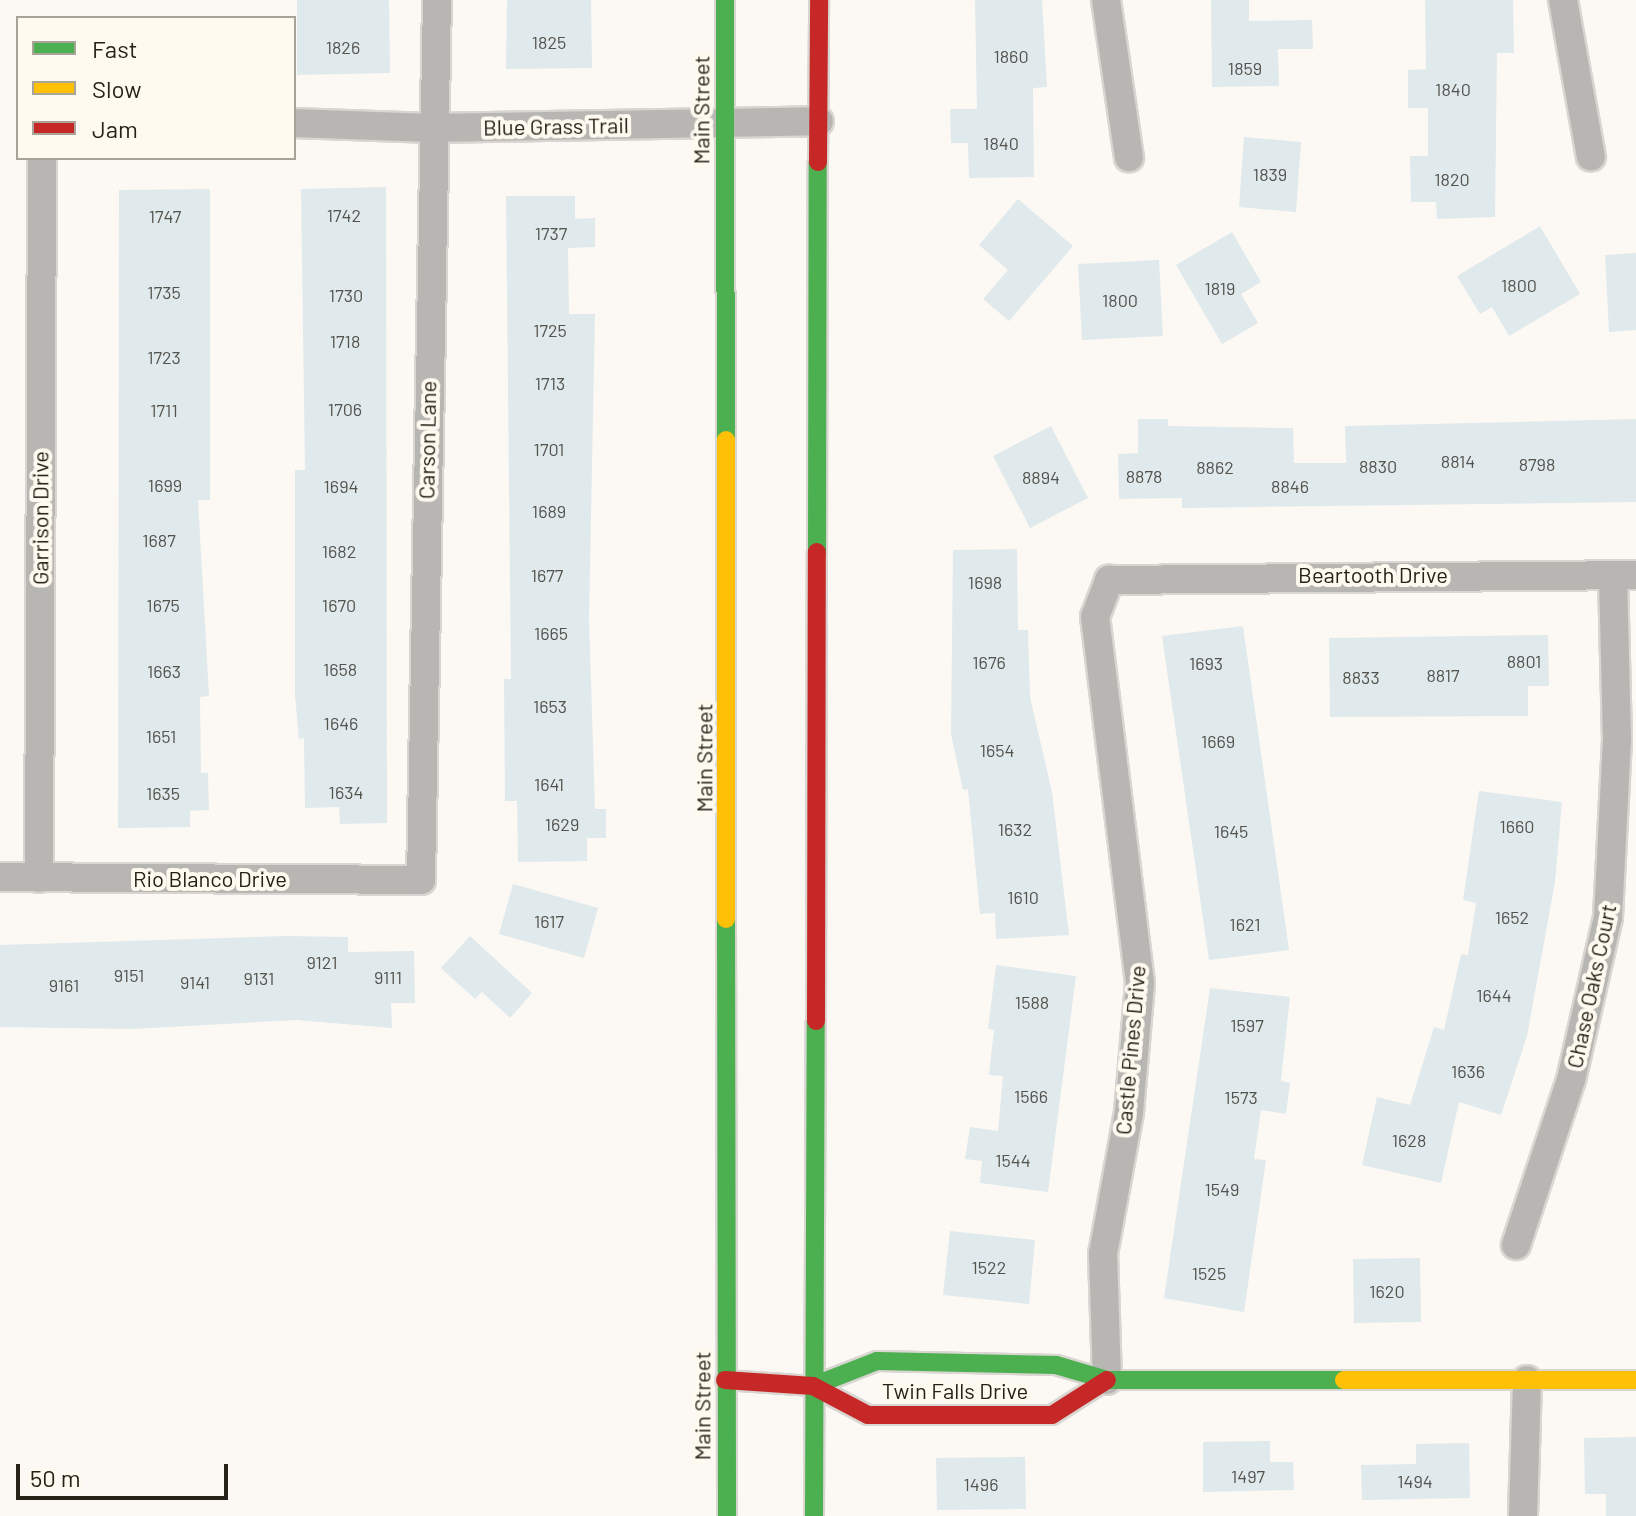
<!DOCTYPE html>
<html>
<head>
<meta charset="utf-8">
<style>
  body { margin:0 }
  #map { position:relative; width:1636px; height:1516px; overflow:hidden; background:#fcf9f4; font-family:Barlow,sans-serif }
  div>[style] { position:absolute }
  .building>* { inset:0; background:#e0e9ec }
  .roads { filter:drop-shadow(2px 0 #d9d6d2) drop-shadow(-2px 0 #d9d6d2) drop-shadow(0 2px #d9d6d2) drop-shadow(0 -2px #d9d6d2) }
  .street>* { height:28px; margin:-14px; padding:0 14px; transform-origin:14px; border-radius:14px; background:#b8b6b3 }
  .fast>* { height:18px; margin:-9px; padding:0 9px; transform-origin:9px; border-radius:9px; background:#4caf50 }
  .slow>* { height:18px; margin:-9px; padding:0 9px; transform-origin:9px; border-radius:9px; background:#ffc107 }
  .jam>* { height:18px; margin:-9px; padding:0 9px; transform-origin:9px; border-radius:9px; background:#c62828 }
  span { translate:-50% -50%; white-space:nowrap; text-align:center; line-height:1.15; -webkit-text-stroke:8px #fffaf0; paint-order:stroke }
  .number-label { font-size:18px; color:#54544e }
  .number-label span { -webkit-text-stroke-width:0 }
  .street-label { font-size:22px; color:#262219 }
  .legend { position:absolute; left:16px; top:16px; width:280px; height:144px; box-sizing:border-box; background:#fffaf0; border:2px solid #a8a49a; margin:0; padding:10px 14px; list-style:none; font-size:24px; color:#262219 }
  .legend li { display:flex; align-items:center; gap:16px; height:40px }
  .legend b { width:40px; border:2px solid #a8a49a }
  .scale { position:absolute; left:16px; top:1464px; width:212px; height:36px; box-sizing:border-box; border:4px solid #262219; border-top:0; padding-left:10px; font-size:24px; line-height:28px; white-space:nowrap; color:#262219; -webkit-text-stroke:6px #fffaf0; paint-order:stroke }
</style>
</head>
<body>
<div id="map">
  <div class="building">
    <i style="clip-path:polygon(297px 0,389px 0,390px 73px,297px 75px)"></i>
    <i style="clip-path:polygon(507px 0,591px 0,592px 68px,506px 69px)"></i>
    <i style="clip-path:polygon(975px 0,1042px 0,1047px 87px,1033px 88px,1034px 177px,969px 178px,968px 143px,951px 143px,950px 109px,977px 109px)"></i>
    <i style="clip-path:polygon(1211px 0,1249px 0,1249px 21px,1312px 20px,1313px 49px,1278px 49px,1279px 86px,1212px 87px)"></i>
    <i style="clip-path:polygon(1425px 0,1513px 0,1514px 53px,1497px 53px,1495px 217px,1437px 219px,1436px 202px,1411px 202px,1410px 156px,1428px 156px,1428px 108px,1408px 108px,1408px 70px,1426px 69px)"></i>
    <i style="clip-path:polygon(1244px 137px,1301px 142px,1296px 212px,1239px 207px)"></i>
    <i style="clip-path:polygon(386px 187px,387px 823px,340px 824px,339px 807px,305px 808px,304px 738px,299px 739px,295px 696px,295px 470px,305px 470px,301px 189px)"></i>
    <i style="clip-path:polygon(210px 189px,210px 500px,198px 500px,209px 696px,200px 697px,201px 773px,208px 773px,209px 810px,190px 811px,190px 827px,118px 828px,119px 190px)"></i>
    <i style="clip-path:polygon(506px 196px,575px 196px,575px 219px,595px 218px,595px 247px,568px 248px,569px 314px,595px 314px,589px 618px,595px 809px,606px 809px,606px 838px,587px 838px,587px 861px,518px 862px,517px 801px,505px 801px,504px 679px,511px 679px)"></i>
    <i style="clip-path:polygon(1018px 199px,1073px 246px,1009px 321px,983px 299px,1008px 270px,979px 245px)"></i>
    <i style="clip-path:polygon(1540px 226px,1580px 294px,1509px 336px,1492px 307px,1480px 314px,1457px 276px)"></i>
    <i style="clip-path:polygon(1232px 232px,1261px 282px,1241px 294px,1258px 323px,1222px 344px,1176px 265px)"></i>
    <i style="clip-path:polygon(1636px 253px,1636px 330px,1609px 332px,1605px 255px)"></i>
    <i style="clip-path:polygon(1159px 260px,1163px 336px,1082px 340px,1078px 264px)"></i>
    <i style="clip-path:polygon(1138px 419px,1168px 419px,1168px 426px,1293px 428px,1294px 463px,1346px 463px,1345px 426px,1636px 419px,1636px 502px,1182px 508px,1182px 498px,1119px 499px,1118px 454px,1138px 453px)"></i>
    <i style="clip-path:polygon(1051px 426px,1088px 498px,1030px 528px,993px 456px)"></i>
    <i style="clip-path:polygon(1017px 549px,1018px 630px,1028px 630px,1030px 697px,1052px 792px,1069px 935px,996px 939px,995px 913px,980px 914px,968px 789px,963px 790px,951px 734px,953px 550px)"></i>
    <i style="clip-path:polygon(1243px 626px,1289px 950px,1209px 960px,1162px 636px)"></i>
    <i style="clip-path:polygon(1548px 635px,1549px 686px,1528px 686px,1528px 716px,1330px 717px,1329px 638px)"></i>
    <i style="clip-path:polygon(1479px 791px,1562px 802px,1555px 882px,1527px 1036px,1501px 1115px,1459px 1102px,1441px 1183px,1362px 1165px,1377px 1097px,1410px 1105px,1434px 1027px,1444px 1030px,1461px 954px,1468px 955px,1476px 903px,1463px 900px)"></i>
    <i style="clip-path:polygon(513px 884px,598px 908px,584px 958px,499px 934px)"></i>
    <i style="clip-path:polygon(286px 936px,348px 937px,348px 952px,414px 951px,415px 1003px,391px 1003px,392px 1028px,296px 1020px,133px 1029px,0 1027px,0 945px)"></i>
    <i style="clip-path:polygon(470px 936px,532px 993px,510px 1018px,482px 992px,475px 999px,441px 968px)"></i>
    <i style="clip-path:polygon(996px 965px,1076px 976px,1048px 1192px,980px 1183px,982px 1161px,965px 1159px,970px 1127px,998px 1131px,1003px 1076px,989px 1075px,994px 1030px,988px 1029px)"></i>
    <i style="clip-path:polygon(1210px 988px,1290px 997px,1281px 1081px,1290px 1083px,1286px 1114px,1261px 1110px,1254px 1159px,1266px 1160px,1244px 1312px,1164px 1298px)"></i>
    <i style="clip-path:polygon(950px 1231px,1035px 1240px,1029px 1304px,943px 1295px)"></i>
    <i style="clip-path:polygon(1420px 1258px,1421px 1322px,1354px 1323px,1353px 1259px)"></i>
    <i style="clip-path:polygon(1636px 1437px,1636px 1516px,1606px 1516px,1606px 1494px,1585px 1494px,1584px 1438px)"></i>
    <i style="clip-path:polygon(1270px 1441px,1270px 1462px,1293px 1462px,1294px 1490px,1203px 1492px,1203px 1442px)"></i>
    <i style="clip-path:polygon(1469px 1443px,1470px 1498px,1362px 1500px,1361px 1465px,1416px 1464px,1416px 1444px)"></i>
    <i style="clip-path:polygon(1025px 1457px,1026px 1509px,937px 1510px,936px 1458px)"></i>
  </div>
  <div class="roads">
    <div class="street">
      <i style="left:1106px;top:0;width:159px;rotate:81.7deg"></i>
      <i style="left:1563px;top:0;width:159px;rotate:79.9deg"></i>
      <i style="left:294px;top:123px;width:137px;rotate:2.1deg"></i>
      <i style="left:431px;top:128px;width:388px;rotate:-1deg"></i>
      <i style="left:0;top:877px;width:421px;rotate:0.4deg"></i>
      <i style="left:421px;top:880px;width:880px;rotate:-88.96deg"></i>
      <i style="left:39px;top:878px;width:720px;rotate:-89.76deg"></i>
      <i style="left:1516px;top:1245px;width:174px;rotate:-71.6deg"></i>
      <i style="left:1571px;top:1080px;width:167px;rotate:-77.2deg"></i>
      <i style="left:1608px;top:917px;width:177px;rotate:-87.1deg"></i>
      <i style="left:1617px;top:740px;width:165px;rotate:-91.4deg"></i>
      <i style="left:1107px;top:1380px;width:126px;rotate:-91.8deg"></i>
      <i style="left:1103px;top:1254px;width:144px;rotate:-79.6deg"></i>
      <i style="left:1129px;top:1112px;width:129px;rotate:-85.1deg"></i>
      <i style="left:1140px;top:983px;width:369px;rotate:-97deg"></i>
      <i style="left:1095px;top:617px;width:40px;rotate:-69deg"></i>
      <i style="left:1109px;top:580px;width:527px;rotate:-0.54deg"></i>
      <i style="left:1523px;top:1516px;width:136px;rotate:-88.3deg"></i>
    </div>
    <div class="fast">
      <i style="left:725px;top:0;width:440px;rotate:89.9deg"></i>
      <i style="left:817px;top:552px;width:390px;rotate:-89.9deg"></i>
      <i style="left:726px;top:919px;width:597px;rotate:89.9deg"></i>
      <i style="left:813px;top:1386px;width:69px;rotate:-21.3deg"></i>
      <i style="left:877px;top:1361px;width:179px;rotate:1.3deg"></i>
      <i style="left:1056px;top:1365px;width:53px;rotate:16.4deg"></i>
      <i style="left:1107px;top:1380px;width:237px"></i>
      <i style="left:814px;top:1516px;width:495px;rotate:-89.8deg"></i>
    </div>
    <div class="slow">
      <i style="left:726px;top:440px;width:479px;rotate:90deg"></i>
      <i style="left:1344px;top:1380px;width:292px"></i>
    </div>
    <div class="jam">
      <i style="left:818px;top:162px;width:162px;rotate:-89.6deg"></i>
      <i style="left:816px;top:1021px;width:469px;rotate:-89.9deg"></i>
      <i style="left:725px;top:1380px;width:88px;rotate:3.9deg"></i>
      <i style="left:813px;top:1386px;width:62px;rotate:27.8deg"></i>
      <i style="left:868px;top:1415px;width:184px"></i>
      <i style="left:1052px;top:1415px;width:65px;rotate:-32.5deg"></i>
    </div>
  </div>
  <div class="number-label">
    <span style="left:549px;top:42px">1825</span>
    <span style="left:343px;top:47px">1826</span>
    <span style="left:1011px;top:56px">1860</span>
    <span style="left:1245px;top:68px">1859</span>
    <span style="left:1453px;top:89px">1840</span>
    <span style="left:1001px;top:143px">1840</span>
    <span style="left:1270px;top:174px">1839</span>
    <span style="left:1452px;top:179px">1820</span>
    <span style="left:344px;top:215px">1742</span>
    <span style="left:165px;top:216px">1747</span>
    <span style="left:551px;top:233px">1737</span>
    <span style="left:1519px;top:285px">1800</span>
    <span style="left:1220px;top:288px">1819</span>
    <span style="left:164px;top:292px">1735</span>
    <span style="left:346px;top:295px">1730</span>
    <span style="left:1120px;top:300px">1800</span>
    <span style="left:550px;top:330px">1725</span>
    <span style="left:345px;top:341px">1718</span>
    <span style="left:164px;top:357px">1723</span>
    <span style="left:550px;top:383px">1713</span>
    <span style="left:345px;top:409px">1706</span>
    <span style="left:164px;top:410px">1711</span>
    <span style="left:549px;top:449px">1701</span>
    <span style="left:1458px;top:461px">8814</span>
    <span style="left:1537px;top:464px">8798</span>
    <span style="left:1378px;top:466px">8830</span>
    <span style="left:1215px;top:467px">8862</span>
    <span style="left:1144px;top:476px">8878</span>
    <span style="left:1041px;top:477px">8894</span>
    <span style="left:165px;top:485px">1699</span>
    <span style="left:341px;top:486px">1694</span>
    <span style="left:1290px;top:486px">8846</span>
    <span style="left:549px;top:511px">1689</span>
    <span style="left:159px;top:540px">1687</span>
    <span style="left:339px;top:551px">1682</span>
    <span style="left:547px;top:575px">1677</span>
    <span style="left:985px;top:582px">1698</span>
    <span style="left:163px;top:605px">1675</span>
    <span style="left:339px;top:605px">1670</span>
    <span style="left:551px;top:633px">1665</span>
    <span style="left:1524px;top:661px">8801</span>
    <span style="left:989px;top:662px">1676</span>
    <span style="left:1206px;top:663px">1693</span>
    <span style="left:340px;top:669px">1658</span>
    <span style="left:164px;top:671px">1663</span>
    <span style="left:1443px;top:675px">8817</span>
    <span style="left:1361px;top:677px">8833</span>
    <span style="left:550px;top:706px">1653</span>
    <span style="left:341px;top:723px">1646</span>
    <span style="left:161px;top:736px">1651</span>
    <span style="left:1218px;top:741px">1669</span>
    <span style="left:997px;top:750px">1654</span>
    <span style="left:549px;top:784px">1641</span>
    <span style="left:346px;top:792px">1634</span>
    <span style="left:163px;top:793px">1635</span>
    <span style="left:562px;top:824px">1629</span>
    <span style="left:1517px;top:826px">1660</span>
    <span style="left:1015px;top:829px">1632</span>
    <span style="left:1231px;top:831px">1645</span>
    <span style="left:1023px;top:897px">1610</span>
    <span style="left:1512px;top:917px">1652</span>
    <span style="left:549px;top:921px">1617</span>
    <span style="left:1245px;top:924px">1621</span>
    <span style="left:322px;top:962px">9121</span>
    <span style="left:129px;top:975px">9151</span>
    <span style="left:388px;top:977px">9111</span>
    <span style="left:259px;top:978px">9131</span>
    <span style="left:195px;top:982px">9141</span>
    <span style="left:64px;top:985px">9161</span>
    <span style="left:1494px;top:995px">1644</span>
    <span style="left:1032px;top:1002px">1588</span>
    <span style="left:1247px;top:1025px">1597</span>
    <span style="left:1468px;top:1071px">1636</span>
    <span style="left:1031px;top:1096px">1566</span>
    <span style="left:1241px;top:1097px">1573</span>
    <span style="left:1409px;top:1140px">1628</span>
    <span style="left:1013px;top:1160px">1544</span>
    <span style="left:1222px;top:1189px">1549</span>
    <span style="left:989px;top:1267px">1522</span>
    <span style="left:1209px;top:1273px">1525</span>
    <span style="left:1387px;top:1291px">1620</span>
    <span style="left:1248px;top:1476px">1497</span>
    <span style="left:1415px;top:1481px">1494</span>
    <span style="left:981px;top:1484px">1496</span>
  </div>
  <div class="street-label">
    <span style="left:701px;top:110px;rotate:-90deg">Main Street</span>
    <span style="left:556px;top:126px;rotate:-1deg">Blue Grass Trail</span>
    <span style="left:427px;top:440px;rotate:-89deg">Carson Lane</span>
    <span style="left:40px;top:518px;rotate:-90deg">Garrison Drive</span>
    <span style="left:1373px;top:575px">Beartooth Drive</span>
    <span style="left:704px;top:758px;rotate:-90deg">Main Street</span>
    <span style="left:210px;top:879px">Rio Blanco Drive</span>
    <span style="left:1591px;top:986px;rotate:-78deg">Chase Oaks Court</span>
    <span style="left:1130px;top:1050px;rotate:-85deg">Castle Pines Drive</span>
    <span style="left:955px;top:1391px">Twin Falls Drive</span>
    <span style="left:702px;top:1406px;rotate:-90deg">Main Street</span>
  </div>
  <ul class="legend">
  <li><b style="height:10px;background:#4caf50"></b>Fast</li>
  <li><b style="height:10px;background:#ffc107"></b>Slow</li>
  <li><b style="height:10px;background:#c62828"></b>Jam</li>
  </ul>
  <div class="scale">50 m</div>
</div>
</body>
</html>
